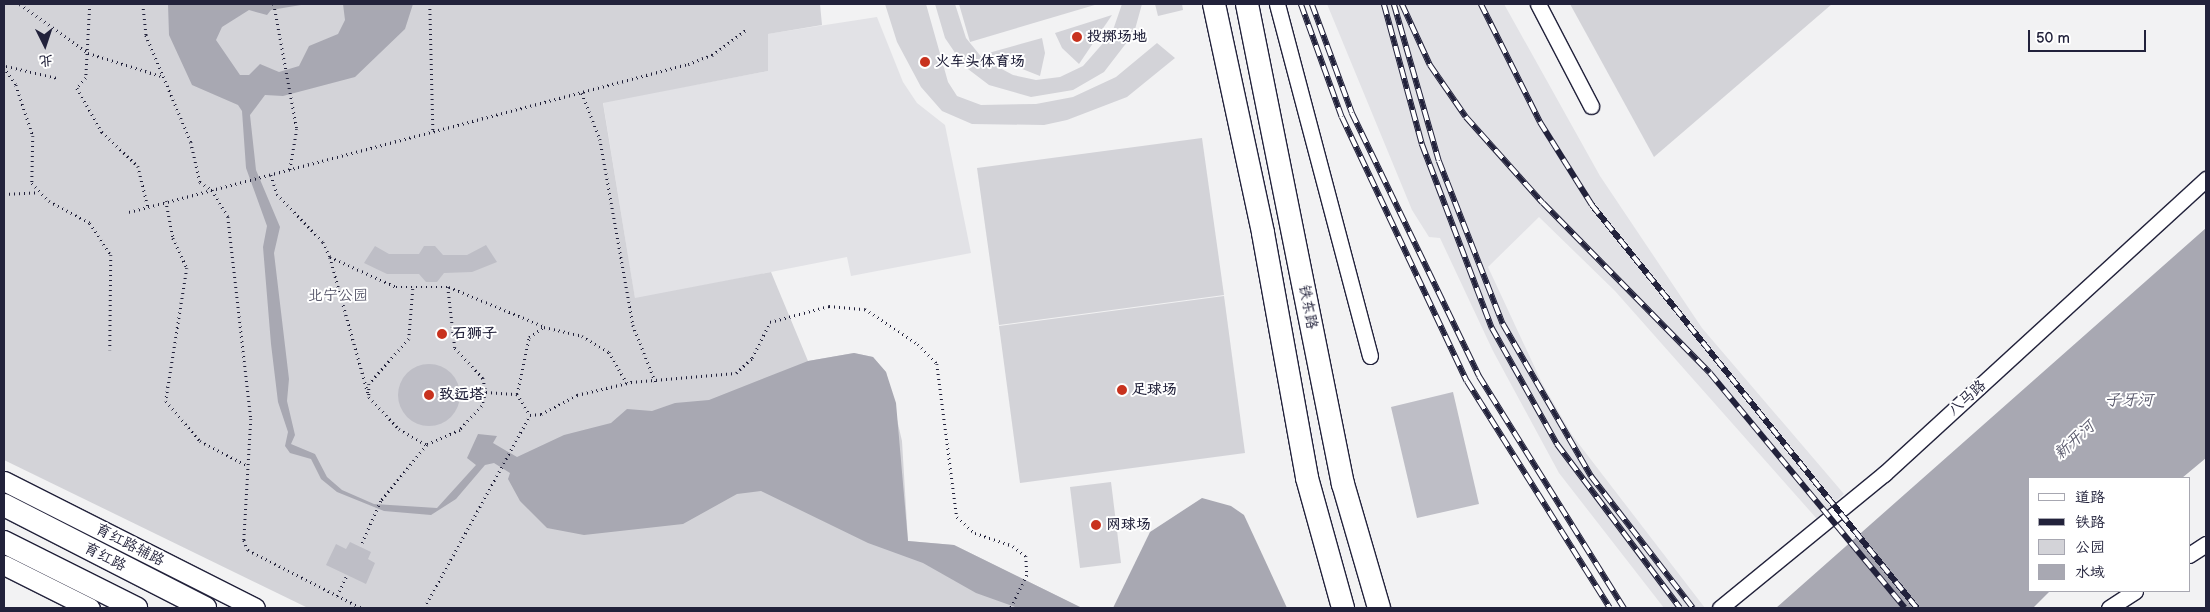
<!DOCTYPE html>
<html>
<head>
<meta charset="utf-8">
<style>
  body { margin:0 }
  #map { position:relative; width:2210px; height:612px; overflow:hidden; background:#f2f2f3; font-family:"Balsamiq Sans","LXGW WenKai TC",sans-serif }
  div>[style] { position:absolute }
  .built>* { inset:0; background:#e2e2e6 }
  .green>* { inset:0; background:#d3d3d8 }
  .water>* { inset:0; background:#a8a8b2 }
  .building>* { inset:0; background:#bebec6 }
  .round { border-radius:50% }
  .path>* { height:2.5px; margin-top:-1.25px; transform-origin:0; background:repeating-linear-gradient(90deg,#22223b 0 1px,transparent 0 5px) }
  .roads { filter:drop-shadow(1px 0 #22223b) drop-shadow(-1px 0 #22223b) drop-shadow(0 1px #22223b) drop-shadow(0 -1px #22223b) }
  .minor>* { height:15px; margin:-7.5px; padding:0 7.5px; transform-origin:7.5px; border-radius:7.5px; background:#fff }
  .major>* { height:19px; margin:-9.5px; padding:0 9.5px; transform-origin:9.5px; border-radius:9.5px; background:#fff }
  .highway>* { height:22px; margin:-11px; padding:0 11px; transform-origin:11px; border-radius:11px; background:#fff }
  .rail>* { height:5.5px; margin-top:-2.75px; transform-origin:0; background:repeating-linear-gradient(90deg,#fff 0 11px,#22223b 0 22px); box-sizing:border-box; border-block:1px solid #22223b }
  .dots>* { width:14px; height:14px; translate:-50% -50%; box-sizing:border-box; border:2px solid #fff; border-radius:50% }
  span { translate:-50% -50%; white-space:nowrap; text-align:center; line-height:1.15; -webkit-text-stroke:4px #fff; paint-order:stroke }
  .poi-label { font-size:15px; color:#22223b; font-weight:700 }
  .left { translate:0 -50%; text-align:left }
  .park-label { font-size:15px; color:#57576a }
  .street-label { font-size:15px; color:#22223b }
  .water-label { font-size:16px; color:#58586b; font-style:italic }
  .frame { position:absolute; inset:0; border:5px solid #22223b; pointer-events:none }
  .legend { position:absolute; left:2028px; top:477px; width:162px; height:115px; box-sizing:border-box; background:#fff; border:1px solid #a7a7b1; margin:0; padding:6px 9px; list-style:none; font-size:15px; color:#22223b }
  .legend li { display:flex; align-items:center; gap:10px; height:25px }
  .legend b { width:25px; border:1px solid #a7a7b1 }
  .north { position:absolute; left:20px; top:20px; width:50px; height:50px; -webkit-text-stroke:4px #fff; paint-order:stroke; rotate:176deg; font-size:14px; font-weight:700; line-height:20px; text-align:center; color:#22223b }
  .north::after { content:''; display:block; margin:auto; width:18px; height:22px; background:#22223b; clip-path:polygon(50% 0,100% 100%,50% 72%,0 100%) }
  .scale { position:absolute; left:2028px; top:30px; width:118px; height:22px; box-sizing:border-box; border:2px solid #22223b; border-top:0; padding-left:6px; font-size:15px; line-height:18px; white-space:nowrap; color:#22223b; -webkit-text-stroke:4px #fff; paint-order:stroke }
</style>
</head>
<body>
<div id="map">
  <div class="built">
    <i style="clip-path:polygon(1327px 4px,1504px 4px,1600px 176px,1702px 328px,1844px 494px,1817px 519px,1615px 291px,1539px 217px,1488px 267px,1542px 383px,1572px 435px,1705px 608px,1664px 608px,1559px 473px,1493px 351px,1440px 238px,1429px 237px,1412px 210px)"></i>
    <i style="clip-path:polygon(877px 17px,903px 82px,917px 103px,945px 125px,971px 253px,851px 276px,847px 257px,635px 299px,603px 102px,768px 71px,767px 34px)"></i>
  </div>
  <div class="green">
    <i style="clip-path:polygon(4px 4px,820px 4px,822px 25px,768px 34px,768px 71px,603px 103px,635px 298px,771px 272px,808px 361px,854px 353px,873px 357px,886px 372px,902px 441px,908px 541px,954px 545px,1082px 608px,308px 608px,4px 460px)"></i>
    <i style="clip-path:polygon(885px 4px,926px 4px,948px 82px,957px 96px,981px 105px,1036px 104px,1073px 97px,1116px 77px,1157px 43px,1175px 58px,1127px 97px,1067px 120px,1044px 125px,972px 124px,942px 111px,921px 87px,897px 42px)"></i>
    <i style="clip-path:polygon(935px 4px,955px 4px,966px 38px,983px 59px,1013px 75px,1036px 80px,1060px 77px,1083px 66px,1112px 33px,1122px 4px,1142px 4px,1134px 33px,1104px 72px,1073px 90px,1031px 97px,989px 85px,964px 66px,945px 38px)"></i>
    <i style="clip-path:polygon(959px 4px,1098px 4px,970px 42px)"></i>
    <i style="clip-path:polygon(1155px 4px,1182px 4px,1183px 10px,1158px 16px)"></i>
    <i style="clip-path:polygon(1570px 4px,1832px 4px,1654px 157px)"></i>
    <i style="clip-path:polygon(1112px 15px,1079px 64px,1062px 48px,1055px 33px)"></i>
    <i style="clip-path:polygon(1042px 38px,1045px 53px,1040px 76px,985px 54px)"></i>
    <i style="clip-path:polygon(1202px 138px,1224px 295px,999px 325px,977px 168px)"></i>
    <i style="clip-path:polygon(1224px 296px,1245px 453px,1020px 483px,999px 326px)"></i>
    <i style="clip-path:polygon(1111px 482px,1121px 563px,1080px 568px,1070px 487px)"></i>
  </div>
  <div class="water">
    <i style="clip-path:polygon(168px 4px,307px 4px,271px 10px,267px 15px,249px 10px,222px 27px,216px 40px,240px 75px,249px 75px,260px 64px,279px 72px,299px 66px,309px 46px,338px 34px,345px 20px,343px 4px,413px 4px,405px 29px,355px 77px,283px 96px,265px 95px,250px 115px,256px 170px,280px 227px,274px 253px,289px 379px,287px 401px,295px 435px,291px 444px,315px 454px,327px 477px,342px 490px,374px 504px,437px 508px,476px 465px,467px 458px,478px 434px,497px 436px,493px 443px,517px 457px,564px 435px,611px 423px,627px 409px,652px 411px,675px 403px,709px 400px,808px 361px,854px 353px,873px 357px,886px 372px,896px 403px,908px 541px,954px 545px,1082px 608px,1018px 608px,976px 593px,923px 563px,868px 543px,761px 491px,737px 494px,683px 524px,584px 535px,547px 528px,520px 501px,508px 479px,510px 473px,494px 463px,485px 465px,456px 499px,431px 515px,384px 511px,337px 492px,321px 479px,311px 459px,290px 453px,285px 446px,288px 432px,278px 402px,271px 344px,263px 247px,267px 226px,246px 168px,242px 111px,238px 105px,192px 85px,169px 35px)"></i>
    <i style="clip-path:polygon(2206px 228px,2206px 458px,2182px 478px,2029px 478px,2029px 591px,2050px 591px,2033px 608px,1776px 608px)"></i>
    <i style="clip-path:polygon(1202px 498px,1231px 506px,1244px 515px,1287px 608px,1113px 608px,1150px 532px)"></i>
  </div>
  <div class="building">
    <i style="clip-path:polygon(486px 245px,497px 262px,472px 272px,444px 273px,437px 282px,426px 282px,419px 274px,387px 274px,364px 263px,375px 246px,389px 254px,419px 254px,424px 246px,435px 246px,443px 255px,467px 255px)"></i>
    <i class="round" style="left:398px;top:364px;width:62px;height:62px"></i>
    <i style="clip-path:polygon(1453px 392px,1479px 504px,1417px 518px,1391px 407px)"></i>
    <i style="clip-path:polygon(350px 542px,371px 552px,368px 559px,375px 563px,366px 584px,326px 565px,336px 544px,346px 549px)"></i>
  </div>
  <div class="path">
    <i style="left:20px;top:4px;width:84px;rotate:35.8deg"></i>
    <i style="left:88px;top:53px;width:77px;rotate:17.5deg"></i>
    <i style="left:90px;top:4px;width:74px;rotate:93.1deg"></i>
    <i style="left:86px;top:78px;width:13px;rotate:132deg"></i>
    <i style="left:77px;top:88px;width:51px;rotate:60.4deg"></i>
    <i style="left:102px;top:132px;width:50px;rotate:43.4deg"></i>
    <i style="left:138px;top:166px;width:42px;rotate:76.3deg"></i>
    <i style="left:143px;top:4px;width:31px;rotate:84deg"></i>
    <i style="left:146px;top:35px;width:116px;rotate:67.2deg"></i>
    <i style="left:191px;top:142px;width:41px;rotate:77.3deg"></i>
    <i style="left:200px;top:182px;width:14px;rotate:34deg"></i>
    <i style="left:212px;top:190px;width:31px;rotate:59deg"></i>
    <i style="left:228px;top:217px;width:203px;rotate:83.5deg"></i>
    <i style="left:251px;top:419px;width:121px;rotate:93.3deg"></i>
    <i style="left:244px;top:540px;width:11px;rotate:68deg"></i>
    <i style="left:248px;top:550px;width:128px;rotate:27deg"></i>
    <i style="left:274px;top:4px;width:127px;rotate:79.6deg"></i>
    <i style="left:297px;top:129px;width:42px;rotate:99.7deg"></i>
    <i style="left:430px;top:4px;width:127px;rotate:88.6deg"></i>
    <i style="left:6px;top:66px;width:52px;rotate:13.2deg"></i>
    <i style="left:4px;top:67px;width:22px;rotate:56deg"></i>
    <i style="left:16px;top:85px;width:54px;rotate:71.6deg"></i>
    <i style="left:33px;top:136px;width:47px;rotate:91.2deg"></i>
    <i style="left:32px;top:183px;width:25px;rotate:47deg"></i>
    <i style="left:49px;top:201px;width:47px;rotate:28.2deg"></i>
    <i style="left:90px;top:223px;width:38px;rotate:57deg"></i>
    <i style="left:111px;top:255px;width:95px;rotate:90.6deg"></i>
    <i style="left:582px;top:93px;width:49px;rotate:68.6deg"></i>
    <i style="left:600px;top:139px;width:189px;rotate:79.9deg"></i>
    <i style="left:633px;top:325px;width:62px;rotate:68.4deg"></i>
    <i style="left:271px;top:175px;width:20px;rotate:72deg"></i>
    <i style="left:277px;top:194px;width:66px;rotate:46.2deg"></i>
    <i style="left:323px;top:242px;width:17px;rotate:65deg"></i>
    <i style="left:330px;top:257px;width:145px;rotate:74.4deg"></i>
    <i style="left:4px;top:194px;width:35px;rotate:-3deg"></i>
    <i style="left:166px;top:201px;width:38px;rotate:79deg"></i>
    <i style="left:173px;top:238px;width:33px;rotate:65deg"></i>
    <i style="left:187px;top:268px;width:135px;rotate:99deg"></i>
    <i style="left:166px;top:401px;width:52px;rotate:49.6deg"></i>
    <i style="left:200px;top:441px;width:54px;rotate:27.5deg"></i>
    <i style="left:129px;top:212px;width:578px;rotate:-14.83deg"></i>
    <i style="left:688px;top:64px;width:26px;rotate:-21deg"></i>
    <i style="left:712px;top:55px;width:44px;rotate:-36.6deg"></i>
    <i style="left:330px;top:257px;width:72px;rotate:24.4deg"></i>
    <i style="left:396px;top:287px;width:52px"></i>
    <i style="left:448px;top:287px;width:61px;rotate:83.5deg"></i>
    <i style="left:455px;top:348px;width:41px;rotate:47deg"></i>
    <i style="left:483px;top:378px;width:14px;rotate:78deg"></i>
    <i style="left:486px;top:392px;width:15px;rotate:106deg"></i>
    <i style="left:482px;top:406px;width:33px;rotate:133deg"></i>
    <i style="left:460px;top:430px;width:36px;rotate:156deg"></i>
    <i style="left:427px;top:445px;width:72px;rotate:129.4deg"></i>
    <i style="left:381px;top:501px;width:49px;rotate:114deg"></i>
    <i style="left:449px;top:287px;width:102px;rotate:22.5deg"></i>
    <i style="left:413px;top:289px;width:50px;rotate:94.6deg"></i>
    <i style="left:409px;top:339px;width:60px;rotate:131.6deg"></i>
    <i style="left:369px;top:384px;width:13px;rotate:90deg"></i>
    <i style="left:369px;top:397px;width:44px;rotate:46.8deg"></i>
    <i style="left:399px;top:429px;width:32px;rotate:30deg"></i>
    <i style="left:486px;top:392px;width:31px;rotate:4deg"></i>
    <i style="left:517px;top:394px;width:25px;rotate:58deg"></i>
    <i style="left:530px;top:415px;width:11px;rotate:-5deg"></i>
    <i style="left:541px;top:414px;width:41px;rotate:-27.8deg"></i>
    <i style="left:577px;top:395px;width:56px;rotate:-13.5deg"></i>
    <i style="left:631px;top:382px;width:105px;rotate:-4.9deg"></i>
    <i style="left:736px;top:373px;width:22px;rotate:-43deg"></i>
    <i style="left:752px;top:358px;width:40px;rotate:-63.4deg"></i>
    <i style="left:770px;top:322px;width:61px;rotate:-15.2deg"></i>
    <i style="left:829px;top:306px;width:36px;rotate:5deg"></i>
    <i style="left:865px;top:309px;width:64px;rotate:33.4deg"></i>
    <i style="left:918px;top:344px;width:28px;rotate:46deg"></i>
    <i style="left:937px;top:364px;width:154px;rotate:82.6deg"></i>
    <i style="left:957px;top:517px;width:24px;rotate:42deg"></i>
    <i style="left:975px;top:533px;width:40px;rotate:18.9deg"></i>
    <i style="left:1013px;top:546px;width:16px;rotate:38deg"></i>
    <i style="left:1026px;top:556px;width:19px;rotate:87deg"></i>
    <i style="left:1027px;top:575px;width:37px;rotate:116deg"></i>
    <i style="left:517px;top:394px;width:58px;rotate:-78.1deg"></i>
    <i style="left:529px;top:337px;width:18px;rotate:-34deg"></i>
    <i style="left:544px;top:327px;width:39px;rotate:13deg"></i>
    <i style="left:582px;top:336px;width:31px;rotate:31deg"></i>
    <i style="left:609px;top:352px;width:36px;rotate:60deg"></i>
    <i style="left:337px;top:596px;width:21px;rotate:-65deg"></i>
    <i style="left:424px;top:608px;width:220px;rotate:-61.2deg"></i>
  </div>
  <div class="roads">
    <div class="minor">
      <i style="left:1277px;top:4px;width:364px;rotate:75.2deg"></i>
      <i style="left:1538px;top:4px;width:115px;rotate:62.5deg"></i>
      <i style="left:2189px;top:555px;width:20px;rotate:-33deg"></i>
      <i style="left:1720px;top:608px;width:212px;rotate:-39.3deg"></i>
      <i style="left:1884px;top:474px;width:437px;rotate:-42.5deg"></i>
      <i style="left:2109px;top:608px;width:31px;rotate:-33deg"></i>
    </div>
    <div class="major">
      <i style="left:4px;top:481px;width:281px;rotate:26.8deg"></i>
      <i style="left:4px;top:565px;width:96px;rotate:26.6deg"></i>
    </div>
    <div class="highway">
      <i style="left:1214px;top:4px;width:234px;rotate:77.9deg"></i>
      <i style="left:1263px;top:233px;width:249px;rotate:79.8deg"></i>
      <i style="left:1307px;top:478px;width:135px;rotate:74.5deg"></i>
      <i style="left:1247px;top:4px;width:490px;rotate:78.7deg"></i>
      <i style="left:1343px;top:484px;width:129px;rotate:73.8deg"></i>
      <i style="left:4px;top:505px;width:226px;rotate:27.1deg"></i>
      <i style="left:4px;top:542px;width:148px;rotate:26.6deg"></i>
    </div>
  </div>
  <div class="rail">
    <i style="left:1301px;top:4px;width:120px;rotate:70.1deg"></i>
    <i style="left:1342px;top:117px;width:292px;rotate:64.7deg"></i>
    <i style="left:1467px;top:381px;width:268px;rotate:57.8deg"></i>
    <i style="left:1312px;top:4px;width:116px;rotate:69.8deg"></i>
    <i style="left:1352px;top:113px;width:292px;rotate:64.2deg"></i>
    <i style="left:1479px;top:376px;width:274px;rotate:58deg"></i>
    <i style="left:1384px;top:4px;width:145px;rotate:74.8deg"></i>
    <i style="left:1422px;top:144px;width:197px;rotate:69.2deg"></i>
    <i style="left:1492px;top:328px;width:133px;rotate:60.7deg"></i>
    <i style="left:1557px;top:444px;width:205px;rotate:53.1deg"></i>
    <i style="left:1394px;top:4px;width:163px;rotate:74deg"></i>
    <i style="left:1439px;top:161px;width:175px;rotate:68.6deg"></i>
    <i style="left:1503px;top:324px;width:176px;rotate:59.9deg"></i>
    <i style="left:1591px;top:476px;width:167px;rotate:52.3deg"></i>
    <i style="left:1402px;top:4px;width:67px;rotate:65.3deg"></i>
    <i style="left:1430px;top:65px;width:63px;rotate:55.3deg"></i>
    <i style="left:1466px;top:117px;width:115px;rotate:48.2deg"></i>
    <i style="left:1543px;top:203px;width:238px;rotate:45.5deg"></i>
    <i style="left:1710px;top:373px;width:305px;rotate:50.3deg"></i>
    <i style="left:1481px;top:4px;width:132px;rotate:63.4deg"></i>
    <i style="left:1540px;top:122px;width:98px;rotate:57.9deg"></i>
    <i style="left:1592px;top:205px;width:518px;rotate:51.12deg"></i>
  </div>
  <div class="dots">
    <i style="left:1077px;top:37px;background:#c8321e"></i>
    <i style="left:925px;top:62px;background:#c8321e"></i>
    <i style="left:442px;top:334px;background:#c8321e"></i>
    <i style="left:1122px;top:390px;background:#c8321e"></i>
    <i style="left:429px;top:395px;background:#c8321e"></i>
    <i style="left:1096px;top:525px;background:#c8321e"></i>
  </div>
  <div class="poi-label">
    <span class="left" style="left:1087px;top:37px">投掷场地</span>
    <span class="left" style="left:935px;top:62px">火车头体育场</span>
    <span class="left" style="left:452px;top:334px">石狮子</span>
    <span class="left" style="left:1132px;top:390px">足球场</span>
    <span class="left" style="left:439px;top:395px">致远塔</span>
    <span class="left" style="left:1106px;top:525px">网球场</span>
  </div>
  <div class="park-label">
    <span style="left:338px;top:296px">北宁公园</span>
  </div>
  <div class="street-label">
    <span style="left:1308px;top:307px;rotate:79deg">铁东路</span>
    <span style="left:1967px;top:398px;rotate:-42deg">八马路</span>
    <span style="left:130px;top:545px;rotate:27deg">育红路辅路</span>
    <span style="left:105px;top:557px;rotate:27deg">育红路</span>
  </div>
  <div class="water-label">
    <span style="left:2129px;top:401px">子牙河</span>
    <span style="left:2075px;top:441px;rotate:-42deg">新开河</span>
  </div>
  <div class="frame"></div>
  <ul class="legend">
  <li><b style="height:6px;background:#fff"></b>道路</li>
  <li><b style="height:6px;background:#22223b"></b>铁路</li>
  <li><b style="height:14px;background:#d3d3d8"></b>公园</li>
  <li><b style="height:14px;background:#a8a8b2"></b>水域</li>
  </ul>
  <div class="north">北</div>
  <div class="scale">50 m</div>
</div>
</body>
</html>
